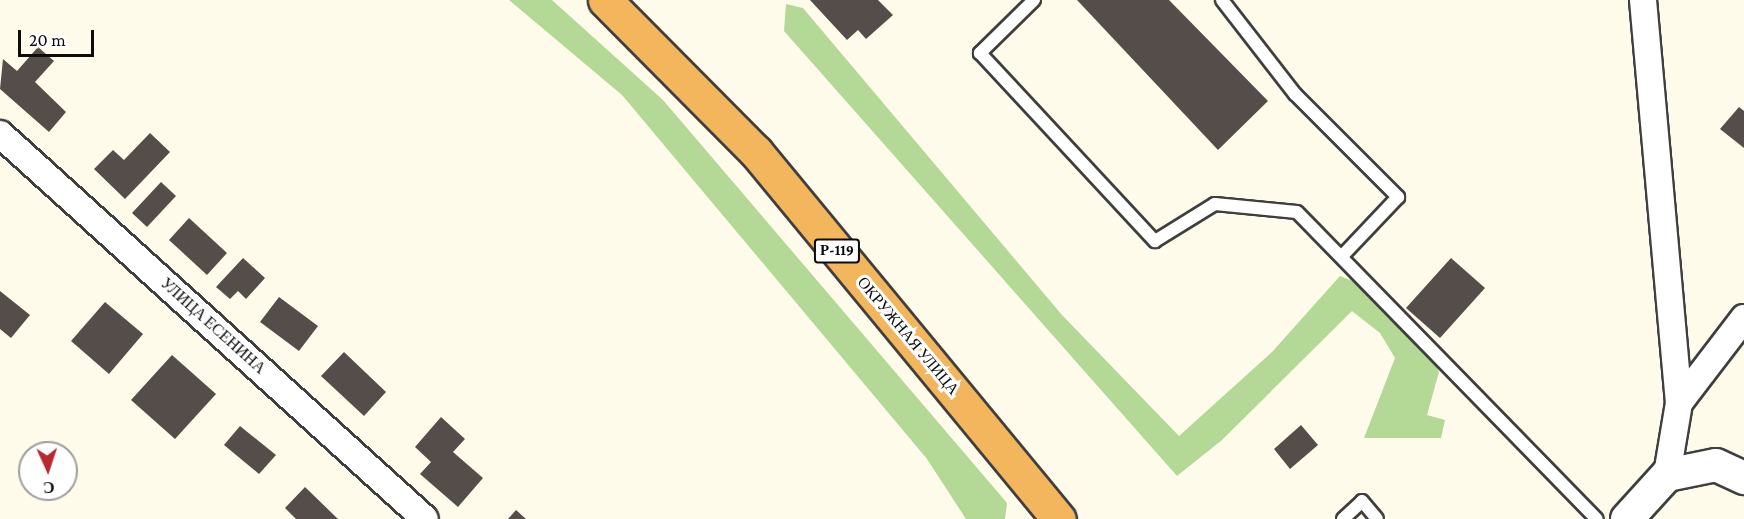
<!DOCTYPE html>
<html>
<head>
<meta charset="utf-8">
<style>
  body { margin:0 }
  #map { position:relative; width:1744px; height:519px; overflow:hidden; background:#fffbeb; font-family:"Crimson Pro",serif }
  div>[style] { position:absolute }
  .forest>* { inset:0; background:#b4d896 }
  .building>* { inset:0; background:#544d49 }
  .roads { filter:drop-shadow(2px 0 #3f3f3f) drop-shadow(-2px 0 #3f3f3f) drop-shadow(0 2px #3f3f3f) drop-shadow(0 -2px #3f3f3f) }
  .service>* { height:12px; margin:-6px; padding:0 6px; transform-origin:6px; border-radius:6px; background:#fff }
  .minor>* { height:26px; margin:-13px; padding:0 13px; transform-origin:13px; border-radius:13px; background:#fff }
  .tertiary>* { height:32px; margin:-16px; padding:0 16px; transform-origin:16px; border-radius:16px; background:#fff }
  .trunk>* { height:33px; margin:-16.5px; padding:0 16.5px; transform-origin:16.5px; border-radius:16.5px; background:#f4b65d }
  span { translate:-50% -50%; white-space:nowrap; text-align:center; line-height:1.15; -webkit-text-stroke:6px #fff; paint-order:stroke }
  .shield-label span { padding:2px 4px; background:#fff; border:2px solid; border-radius:4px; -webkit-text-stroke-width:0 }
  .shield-label { font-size:15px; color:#0c0c0c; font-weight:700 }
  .street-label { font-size:16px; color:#0c0c0c }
  .north { position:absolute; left:18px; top:441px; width:60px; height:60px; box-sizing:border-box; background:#fff; border:2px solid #9e9e9e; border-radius:50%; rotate:177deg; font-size:16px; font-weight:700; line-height:24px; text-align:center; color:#0c0c0c }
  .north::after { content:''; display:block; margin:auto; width:21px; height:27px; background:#b92730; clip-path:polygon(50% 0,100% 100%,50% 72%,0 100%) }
  .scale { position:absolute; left:18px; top:30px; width:76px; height:27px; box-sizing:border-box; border:3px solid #0c0c0c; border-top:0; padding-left:8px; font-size:18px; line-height:21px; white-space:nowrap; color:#0c0c0c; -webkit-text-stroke:4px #fff; paint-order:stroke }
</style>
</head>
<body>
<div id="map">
  <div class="forest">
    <i style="clip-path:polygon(509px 0,552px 0,663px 100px,1007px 503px,1005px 519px,966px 519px,927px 459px,622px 95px)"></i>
    <i style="clip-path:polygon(786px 4px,803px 8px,1062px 315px,1179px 436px,1272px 352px,1340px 276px,1365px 286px,1430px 354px,1439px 372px,1427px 415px,1445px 420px,1441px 438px,1364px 438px,1395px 358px,1380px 333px,1352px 311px,1222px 440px,1177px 476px,784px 31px)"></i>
  </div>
  <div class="building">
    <i style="clip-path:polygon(810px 0,878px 0,893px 15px,866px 39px,858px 30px,847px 40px)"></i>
    <i style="clip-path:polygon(1077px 0,1169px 0,1268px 101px,1218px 150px)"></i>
    <i style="clip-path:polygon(38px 47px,54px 61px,35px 82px,66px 112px,49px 132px,0 89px,3px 59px,17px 71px)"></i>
    <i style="clip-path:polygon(1739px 107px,1744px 111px,1744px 148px,1720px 129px)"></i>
    <i style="clip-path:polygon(150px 133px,170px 152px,125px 199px,94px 169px,113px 150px,124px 160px)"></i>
    <i style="clip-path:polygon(161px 182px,176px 196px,147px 227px,132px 213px)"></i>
    <i style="clip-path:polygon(189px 218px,227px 253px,207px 275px,169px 240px)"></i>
    <i style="clip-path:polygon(243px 258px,265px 278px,246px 299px,238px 291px,230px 299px,216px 287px)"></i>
    <i style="clip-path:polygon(1451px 258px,1485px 288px,1440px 338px,1406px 308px)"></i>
    <i style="clip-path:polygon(0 291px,30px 315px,11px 338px,0 329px)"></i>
    <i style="clip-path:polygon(279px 297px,318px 326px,299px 351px,260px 322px)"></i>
    <i style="clip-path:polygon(105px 302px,143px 334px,109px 374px,71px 341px)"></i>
    <i style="clip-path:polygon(344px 352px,386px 392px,364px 416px,321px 376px)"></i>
    <i style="clip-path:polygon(172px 355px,216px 394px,175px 439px,131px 400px)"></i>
    <i style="clip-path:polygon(441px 417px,465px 439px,453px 452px,483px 478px,458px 507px,420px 474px,431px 462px,415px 447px)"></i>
    <i style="clip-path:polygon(1301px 425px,1318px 445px,1290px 469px,1274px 449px)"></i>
    <i style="clip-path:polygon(240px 426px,276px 455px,259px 474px,224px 445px)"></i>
    <i style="clip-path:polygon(305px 487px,338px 519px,296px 519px,285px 508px)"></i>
    <i style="clip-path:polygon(516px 510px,526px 519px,508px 519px)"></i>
  </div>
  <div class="roads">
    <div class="service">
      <i style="left:1034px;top:0;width:76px;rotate:135.5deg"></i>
      <i style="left:980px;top:53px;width:257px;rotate:47.1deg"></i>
      <i style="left:1155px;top:241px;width:70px;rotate:-31.7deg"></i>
      <i style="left:1215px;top:204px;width:82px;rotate:5.6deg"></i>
      <i style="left:1297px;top:212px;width:429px;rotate:45.7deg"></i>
      <i style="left:1222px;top:0;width:119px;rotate:52.2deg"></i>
      <i style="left:1295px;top:94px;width:146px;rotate:45deg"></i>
      <i style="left:1398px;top:197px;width:80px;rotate:133.5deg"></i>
      <i style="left:1343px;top:519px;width:26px;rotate:-43deg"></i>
      <i style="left:1362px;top:501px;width:23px;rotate:50deg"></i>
    </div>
    <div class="minor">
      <i style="left:1643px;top:0;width:405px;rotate:84.9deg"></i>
      <i style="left:1679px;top:403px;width:73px;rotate:99.5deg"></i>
      <i style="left:0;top:134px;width:573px;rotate:42.17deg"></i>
      <i style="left:1679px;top:403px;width:107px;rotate:-52.6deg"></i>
    </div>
    <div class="tertiary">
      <i style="left:1627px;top:519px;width:59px;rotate:-47.7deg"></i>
      <i style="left:1667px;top:475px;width:50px;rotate:-11.5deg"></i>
      <i style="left:1716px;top:465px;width:31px;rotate:25deg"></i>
    </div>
    <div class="trunk">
      <i style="left:605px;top:0;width:214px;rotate:45.2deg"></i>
      <i style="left:756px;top:152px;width:476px;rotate:50.5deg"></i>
    </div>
  </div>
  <div class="shield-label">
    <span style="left:837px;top:251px">Р-119</span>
  </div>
  <div class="street-label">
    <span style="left:213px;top:326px;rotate:42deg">УЛИЦА ЕСЕНИНА</span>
    <span style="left:908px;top:336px;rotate:50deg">ОКРУЖНАЯ УЛИЦА</span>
  </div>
  <div class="north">С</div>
  <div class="scale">20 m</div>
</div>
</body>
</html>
